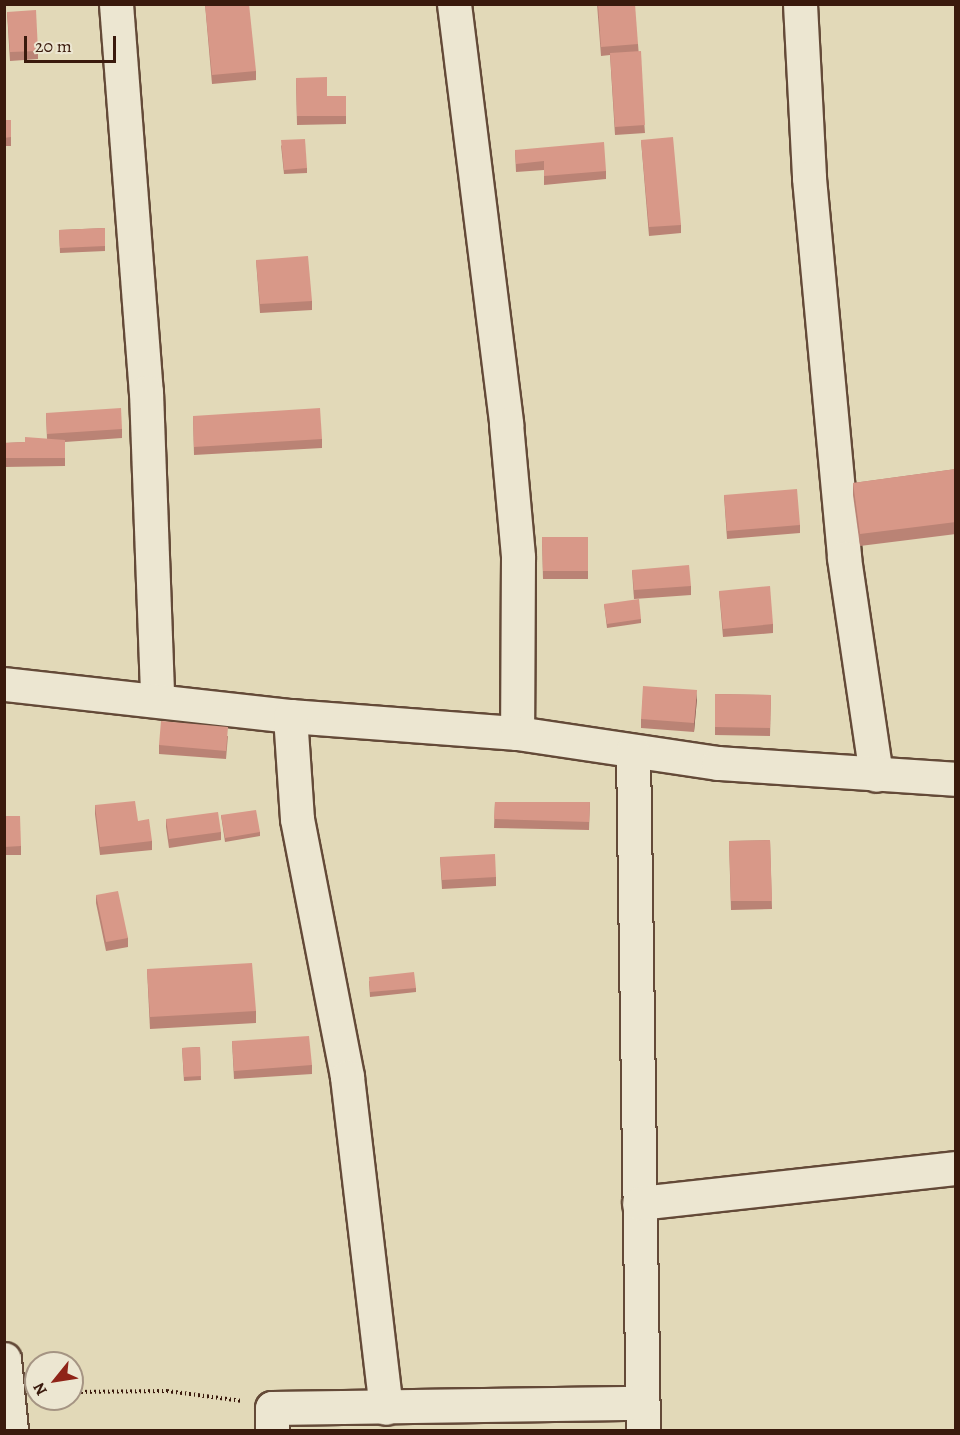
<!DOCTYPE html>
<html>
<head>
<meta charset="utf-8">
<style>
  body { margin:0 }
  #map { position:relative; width:960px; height:1435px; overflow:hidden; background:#e2d9b8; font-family:Alegreya,serif }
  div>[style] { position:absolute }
  .path>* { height:4px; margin-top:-2px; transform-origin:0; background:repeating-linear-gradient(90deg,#3a1a0d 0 1.5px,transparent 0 4.5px) }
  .roads { filter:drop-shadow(2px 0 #644a38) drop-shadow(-2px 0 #644a38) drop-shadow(0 2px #644a38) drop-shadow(0 -2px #644a38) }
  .street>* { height:33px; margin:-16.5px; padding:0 16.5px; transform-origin:16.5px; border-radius:16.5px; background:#ece6d1 }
  .wall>* { inset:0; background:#ba8375 }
  .shaded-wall>* { inset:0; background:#976a5f }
  .building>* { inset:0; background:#d89888 }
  span { translate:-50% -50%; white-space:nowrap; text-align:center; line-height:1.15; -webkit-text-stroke:4.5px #ece6d1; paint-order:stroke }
  .frame { position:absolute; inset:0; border:6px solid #3a1a0d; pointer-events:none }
  .north { position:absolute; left:24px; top:1351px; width:60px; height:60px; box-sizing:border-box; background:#ece6d1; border:2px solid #a59483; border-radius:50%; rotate:240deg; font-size:16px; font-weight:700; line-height:24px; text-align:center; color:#3a1a0d }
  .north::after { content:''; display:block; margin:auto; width:21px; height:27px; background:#8f2418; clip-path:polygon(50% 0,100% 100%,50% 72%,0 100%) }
  .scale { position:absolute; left:24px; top:36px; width:92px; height:27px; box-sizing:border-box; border:3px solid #3a1a0d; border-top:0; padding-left:8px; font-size:18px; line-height:21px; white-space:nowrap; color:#3a1a0d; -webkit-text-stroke:4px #ece6d1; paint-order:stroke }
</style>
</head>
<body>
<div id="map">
  <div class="path">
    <i style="left:72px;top:1392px;width:95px;rotate:-0.6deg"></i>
    <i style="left:167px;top:1391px;width:76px;rotate:7.6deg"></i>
  </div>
  <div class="roads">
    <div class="street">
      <i style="left:116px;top:4px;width:389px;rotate:85.6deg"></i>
      <i style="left:146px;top:392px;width:306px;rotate:87.9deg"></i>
      <i style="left:454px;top:4px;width:423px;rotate:82.9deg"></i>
      <i style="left:506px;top:424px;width:134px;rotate:84.8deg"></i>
      <i style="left:518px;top:557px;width:176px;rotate:90.3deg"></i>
      <i style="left:800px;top:4px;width:174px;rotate:87deg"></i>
      <i style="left:809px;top:178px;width:382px;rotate:84.7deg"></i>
      <i style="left:844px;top:558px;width:219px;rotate:81.6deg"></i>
      <i style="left:4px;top:684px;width:288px;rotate:6.4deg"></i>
      <i style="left:290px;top:716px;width:228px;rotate:4.3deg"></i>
      <i style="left:517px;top:733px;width:203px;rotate:8.5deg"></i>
      <i style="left:718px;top:763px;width:239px;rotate:3.8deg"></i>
      <i style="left:290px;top:716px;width:103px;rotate:86.1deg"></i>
      <i style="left:297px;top:819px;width:263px;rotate:79deg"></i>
      <i style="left:347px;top:1077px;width:333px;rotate:83.3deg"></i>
      <i style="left:633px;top:751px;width:679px;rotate:89.16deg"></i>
      <i style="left:639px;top:1203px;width:319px;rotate:-6.3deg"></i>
      <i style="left:4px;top:1359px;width:71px;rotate:84.4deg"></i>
      <i style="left:272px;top:1430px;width:22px;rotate:-90deg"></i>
      <i style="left:272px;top:1408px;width:370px;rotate:-0.8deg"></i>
    </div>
  </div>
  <div class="wall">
    <i style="clip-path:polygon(205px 4px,256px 71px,256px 80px,212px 84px)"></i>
    <i style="clip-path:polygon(597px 4px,638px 44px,645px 133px,615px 135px,610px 55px,601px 56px)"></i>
    <i style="clip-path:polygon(7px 12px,38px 51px,38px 59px,10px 61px)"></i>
    <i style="clip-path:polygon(296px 78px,327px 96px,346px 96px,346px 124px,297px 125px)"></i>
    <i style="clip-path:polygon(4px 120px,11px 120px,11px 146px,4px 146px)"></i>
    <i style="clip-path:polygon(641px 140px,681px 225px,681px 233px,649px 236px)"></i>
    <i style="clip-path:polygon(281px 145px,307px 168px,307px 173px,284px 174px)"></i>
    <i style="clip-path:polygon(515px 150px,606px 171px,606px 179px,544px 185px,544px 170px,516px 172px)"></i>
    <i style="clip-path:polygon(105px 228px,105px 251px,60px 253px,59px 230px)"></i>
    <i style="clip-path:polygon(256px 260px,312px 301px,312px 310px,260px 313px)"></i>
    <i style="clip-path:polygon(46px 413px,122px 429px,122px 438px,65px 442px,65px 466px,4px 467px,4px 443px,25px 442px,47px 439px)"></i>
    <i style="clip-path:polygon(193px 416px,322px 439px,322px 448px,194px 455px)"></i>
    <i style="clip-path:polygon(956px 469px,956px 534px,860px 546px,853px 495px,853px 483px)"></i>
    <i style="clip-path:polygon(724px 495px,800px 525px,800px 533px,727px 539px)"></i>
    <i style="clip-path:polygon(542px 537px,588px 537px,588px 579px,543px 579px)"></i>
    <i style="clip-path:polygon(632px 570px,691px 586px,691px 595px,634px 599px)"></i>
    <i style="clip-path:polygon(719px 591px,773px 624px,773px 633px,723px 637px)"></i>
    <i style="clip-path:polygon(604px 604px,641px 619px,641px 623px,607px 628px)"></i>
    <i style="clip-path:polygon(715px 694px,771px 695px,770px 736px,715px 735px)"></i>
    <i style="clip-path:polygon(697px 699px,694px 732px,641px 728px,641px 719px)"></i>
    <i style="clip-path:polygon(228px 736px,226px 759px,159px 754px,159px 745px)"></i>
    <i style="clip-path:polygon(495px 802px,590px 802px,589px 830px,494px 828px)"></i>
    <i style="clip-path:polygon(95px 805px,138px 821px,152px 841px,152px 850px,100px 855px,95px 814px)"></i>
    <i style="clip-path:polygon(221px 815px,260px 832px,260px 836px,225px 842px)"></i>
    <i style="clip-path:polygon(4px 816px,21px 846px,21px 855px,4px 855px)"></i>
    <i style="clip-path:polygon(166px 819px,221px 832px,221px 840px,169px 848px,166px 827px)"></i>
    <i style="clip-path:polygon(770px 840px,772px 909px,731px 910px,729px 841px)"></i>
    <i style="clip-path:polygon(440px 857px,496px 877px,496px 886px,442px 889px)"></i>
    <i style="clip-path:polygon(96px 895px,128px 938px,128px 947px,106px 951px,96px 903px)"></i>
    <i style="clip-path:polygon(147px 969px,256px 1011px,256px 1023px,150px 1029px)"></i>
    <i style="clip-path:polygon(369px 981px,416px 988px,416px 992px,370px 997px)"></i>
    <i style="clip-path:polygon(232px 1041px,312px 1065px,312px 1074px,234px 1079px)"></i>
    <i style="clip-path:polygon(200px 1047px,201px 1080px,184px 1081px,182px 1048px)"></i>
  </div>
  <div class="shaded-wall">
    <i style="clip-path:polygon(697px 690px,697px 699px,694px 732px,694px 723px)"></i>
  </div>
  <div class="building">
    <i style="clip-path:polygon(205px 4px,249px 4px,256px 71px,212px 75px)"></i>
    <i style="clip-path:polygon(598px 4px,635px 4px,638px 44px,601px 47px)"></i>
    <i style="clip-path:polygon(36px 10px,38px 51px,10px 52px,7px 12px)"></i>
    <i style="clip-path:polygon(641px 51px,645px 125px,615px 127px,610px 53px)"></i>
    <i style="clip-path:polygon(327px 77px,327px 96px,346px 96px,346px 116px,297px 116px,296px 78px)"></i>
    <i style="clip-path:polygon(4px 120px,11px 120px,11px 137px,4px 138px)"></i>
    <i style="clip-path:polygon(673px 137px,681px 225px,649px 227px,641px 140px)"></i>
    <i style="clip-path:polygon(305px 139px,307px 168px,284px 170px,281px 140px)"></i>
    <i style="clip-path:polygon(604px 142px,606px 171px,544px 176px,544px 161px,516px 164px,515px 150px)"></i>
    <i style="clip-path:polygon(105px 228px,105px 246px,60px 248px,59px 230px)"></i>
    <i style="clip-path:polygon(308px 256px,312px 301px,260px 304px,256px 260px)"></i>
    <i style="clip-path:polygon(121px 408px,122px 429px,47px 434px,46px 413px)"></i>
    <i style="clip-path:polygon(320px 408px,322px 439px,194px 447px,193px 416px)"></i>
    <i style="clip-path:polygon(25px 437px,65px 440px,65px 458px,4px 458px,4px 443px,25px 442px)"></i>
    <i style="clip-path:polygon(956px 469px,956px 522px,860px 534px,853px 483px)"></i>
    <i style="clip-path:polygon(797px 489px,800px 525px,727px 531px,724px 495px)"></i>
    <i style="clip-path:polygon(542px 537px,588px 537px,588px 571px,543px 571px)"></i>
    <i style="clip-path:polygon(689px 565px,691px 586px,634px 590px,632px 570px)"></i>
    <i style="clip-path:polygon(770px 586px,773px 624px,723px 629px,719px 591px)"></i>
    <i style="clip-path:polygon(639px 599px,641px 619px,607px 624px,604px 604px)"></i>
    <i style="clip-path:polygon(643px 686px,697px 690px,694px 723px,641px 719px)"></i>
    <i style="clip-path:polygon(715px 694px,771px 695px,770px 728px,715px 727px)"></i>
    <i style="clip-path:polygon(161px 721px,228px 727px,226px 751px,159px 745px)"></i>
    <i style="clip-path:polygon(135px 801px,138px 821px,149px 819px,152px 841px,100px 847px,95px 805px)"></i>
    <i style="clip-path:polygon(495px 802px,590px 802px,589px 822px,494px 819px)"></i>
    <i style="clip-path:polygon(256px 810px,260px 832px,225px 838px,221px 815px)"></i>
    <i style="clip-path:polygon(218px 812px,221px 832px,169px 839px,166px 819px)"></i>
    <i style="clip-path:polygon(4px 816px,20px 816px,21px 846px,4px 847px)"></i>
    <i style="clip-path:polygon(770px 840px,772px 901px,731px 901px,729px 841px)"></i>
    <i style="clip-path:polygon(495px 854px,496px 877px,442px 880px,440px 857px)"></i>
    <i style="clip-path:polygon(118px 891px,128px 938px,106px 942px,96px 895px)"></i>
    <i style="clip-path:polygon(252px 963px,256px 1011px,150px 1017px,147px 969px)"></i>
    <i style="clip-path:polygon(414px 972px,416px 988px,370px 992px,369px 977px)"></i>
    <i style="clip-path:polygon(309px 1036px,312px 1065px,234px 1071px,232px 1041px)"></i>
    <i style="clip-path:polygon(200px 1047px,201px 1076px,184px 1077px,182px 1048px)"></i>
  </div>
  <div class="frame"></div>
  <div class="north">N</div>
  <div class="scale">20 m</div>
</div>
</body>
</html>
